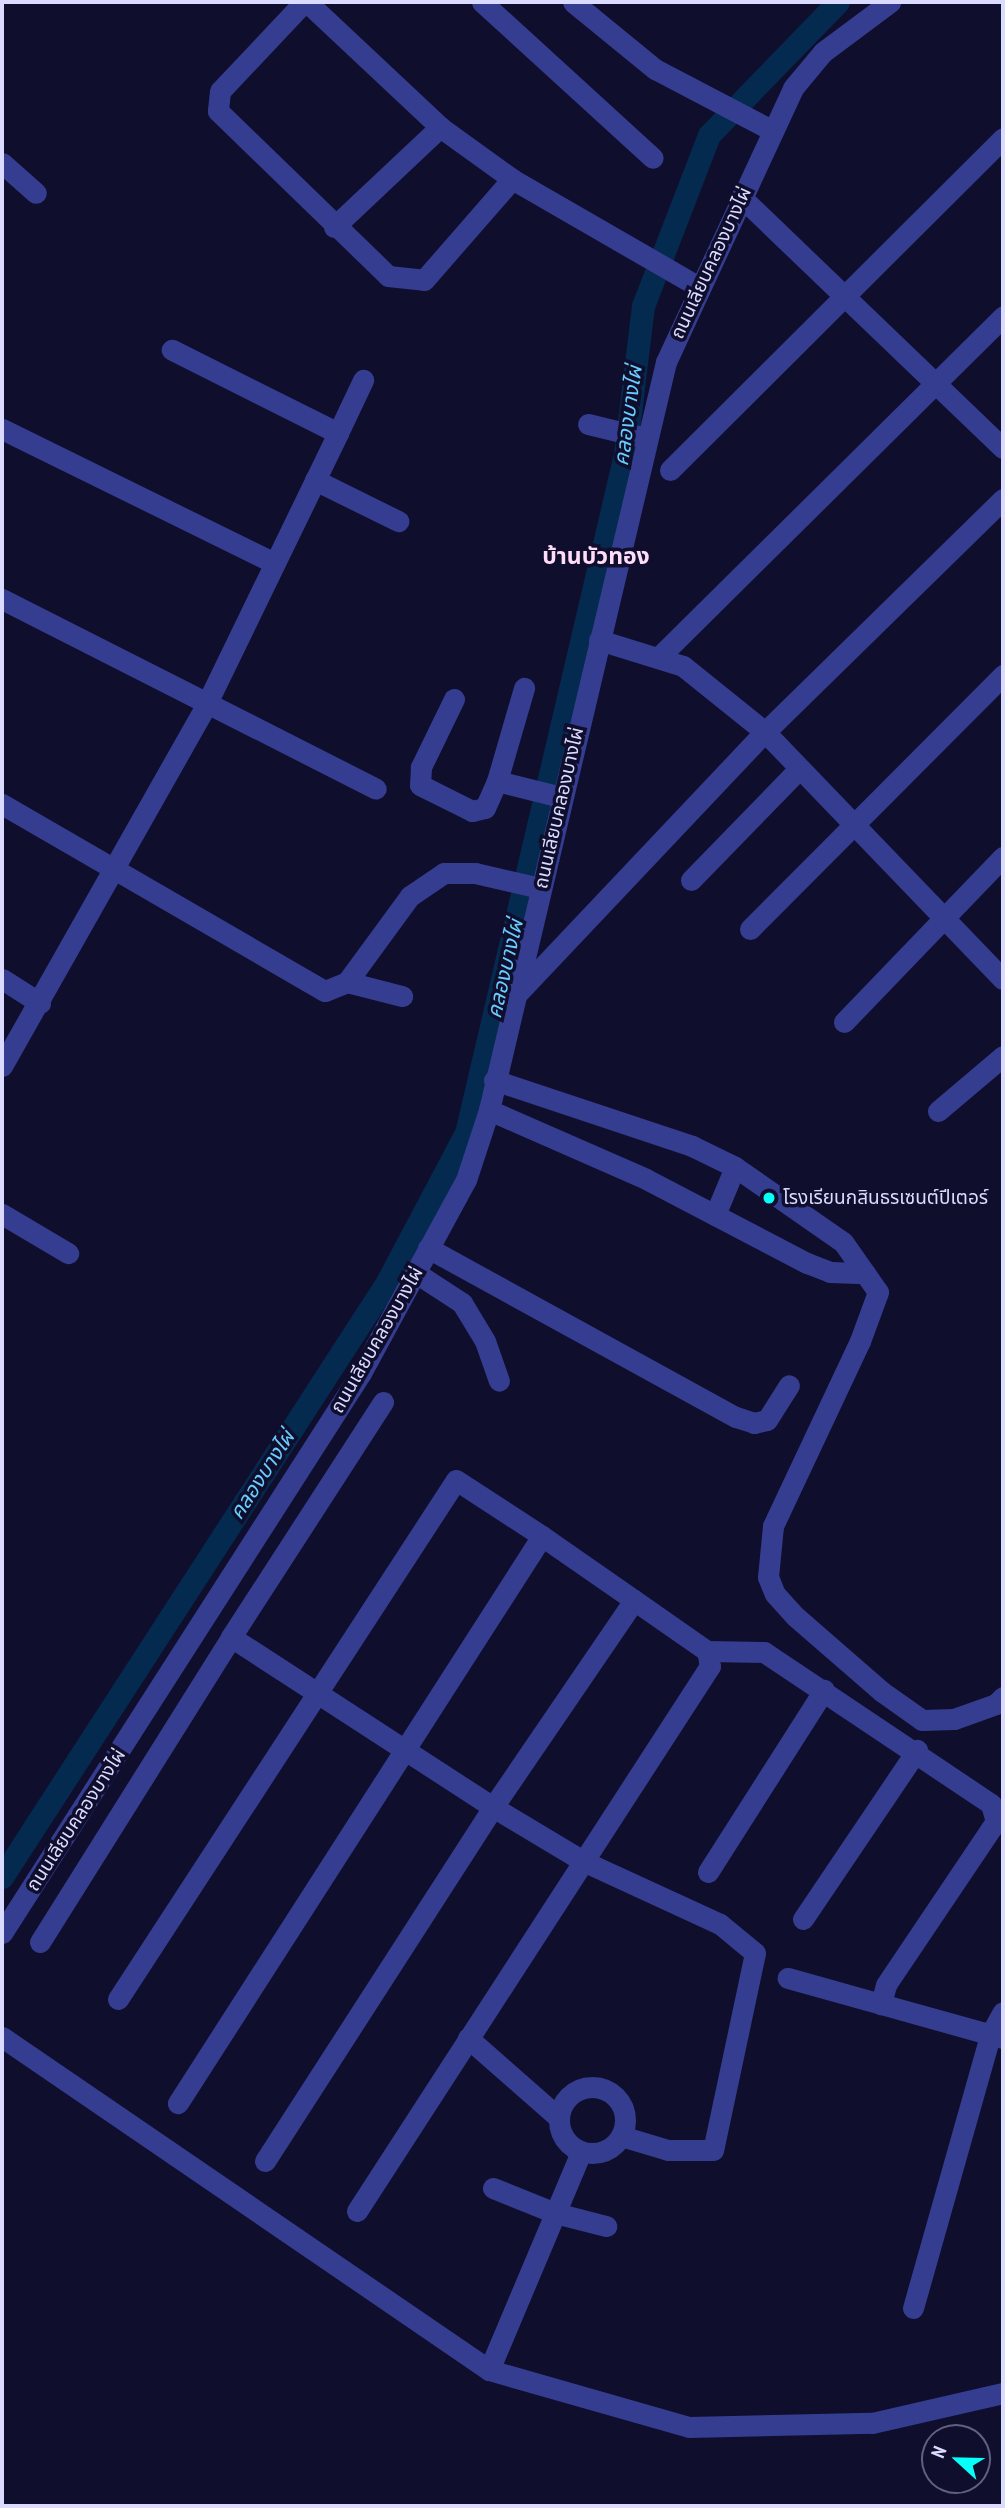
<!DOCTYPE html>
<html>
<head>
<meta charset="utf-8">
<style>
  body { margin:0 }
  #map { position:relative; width:1005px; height:2508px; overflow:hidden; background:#100e2d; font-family:"PT Sans Narrow","Noto Sans Thai",sans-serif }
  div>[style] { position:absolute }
  .canal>* { height:23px; margin:-11.5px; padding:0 11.5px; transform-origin:11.5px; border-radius:11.5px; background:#052a4f }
  .minor>* { height:21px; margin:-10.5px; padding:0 10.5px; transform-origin:10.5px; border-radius:10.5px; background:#353d91 }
  .minor>.ring { margin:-10.5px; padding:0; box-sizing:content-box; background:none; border:21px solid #353d91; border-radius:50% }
  .dots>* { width:19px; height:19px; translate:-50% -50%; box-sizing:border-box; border:4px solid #100e2d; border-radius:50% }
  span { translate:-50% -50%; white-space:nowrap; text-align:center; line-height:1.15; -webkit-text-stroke:7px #100e2d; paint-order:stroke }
  .street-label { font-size:19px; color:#dadbff }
  .poi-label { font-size:19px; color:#dadbff }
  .left { translate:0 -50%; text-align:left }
  .water-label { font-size:21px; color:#68cdff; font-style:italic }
  .quarter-label { font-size:23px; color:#ffdcf7; font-weight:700 }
  .frame { position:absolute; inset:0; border:4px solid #dadbff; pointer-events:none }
  .north { position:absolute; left:921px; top:2424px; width:70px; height:70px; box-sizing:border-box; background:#100e2d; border:2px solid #616081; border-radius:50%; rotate:292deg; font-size:19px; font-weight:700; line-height:28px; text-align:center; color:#dadbff }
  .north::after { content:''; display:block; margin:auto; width:24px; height:32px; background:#06fff8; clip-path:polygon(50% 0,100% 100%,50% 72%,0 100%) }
</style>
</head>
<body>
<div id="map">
  <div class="canal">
    <i style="left:2px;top:1877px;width:709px;rotate:-57.09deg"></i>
    <i style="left:387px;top:1282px;width:169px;rotate:-62.1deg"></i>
    <i style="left:466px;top:1133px;width:697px;rotate:-76.82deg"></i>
    <i style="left:625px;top:454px;width:149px;rotate:-83.1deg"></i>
    <i style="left:643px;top:306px;width:183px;rotate:-68.9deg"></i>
    <i style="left:709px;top:135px;width:185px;rotate:-45.9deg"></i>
  </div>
  <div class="minor">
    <i style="left:304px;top:2px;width:122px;rotate:133.3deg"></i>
    <i style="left:220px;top:91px;width:20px;rotate:96deg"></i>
    <i style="left:218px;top:111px;width:237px;rotate:44.1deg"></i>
    <i style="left:388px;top:276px;width:36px;rotate:6deg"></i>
    <i style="left:424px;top:280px;width:134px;rotate:-48.9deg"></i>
    <i style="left:307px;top:2px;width:183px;rotate:43.2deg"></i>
    <i style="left:440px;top:127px;width:89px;rotate:35.8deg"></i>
    <i style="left:512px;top:179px;width:214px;rotate:30deg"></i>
    <i style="left:482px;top:2px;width:231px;rotate:42.4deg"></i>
    <i style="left:573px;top:2px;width:106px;rotate:39.3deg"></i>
    <i style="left:655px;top:69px;width:133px;rotate:27.7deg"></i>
    <i style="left:2px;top:163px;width:45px;rotate:41.4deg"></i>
    <i style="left:741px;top:197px;width:363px;rotate:43.8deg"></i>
    <i style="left:334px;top:227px;width:146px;rotate:-43.3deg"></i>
    <i style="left:588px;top:424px;width:60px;rotate:13.6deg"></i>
    <i style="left:2px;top:429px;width:303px;rotate:26.2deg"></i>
    <i style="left:338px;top:433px;width:59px;rotate:-64.7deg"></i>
    <i style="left:670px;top:470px;width:470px;rotate:-44.9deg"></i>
    <i style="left:315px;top:480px;width:93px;rotate:26.3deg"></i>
    <i style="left:2px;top:599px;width:419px;rotate:26.9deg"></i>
    <i style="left:599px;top:640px;width:88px;rotate:17.2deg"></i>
    <i style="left:683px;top:666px;width:105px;rotate:38.8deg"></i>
    <i style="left:765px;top:732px;width:343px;rotate:46.1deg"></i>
    <i style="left:660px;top:656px;width:483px;rotate:-44.7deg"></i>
    <i style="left:454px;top:699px;width:76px;rotate:115.9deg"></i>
    <i style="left:421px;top:767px;width:18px;rotate:93deg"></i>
    <i style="left:420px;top:785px;width:58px;rotate:26.6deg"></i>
    <i style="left:472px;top:811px;width:13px;rotate:-13deg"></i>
    <i style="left:485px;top:808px;width:30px;rotate:-66deg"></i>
    <i style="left:497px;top:781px;width:66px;rotate:14deg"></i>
    <i style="left:497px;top:781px;width:97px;rotate:-73.8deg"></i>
    <i style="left:2px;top:804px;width:373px;rotate:30.1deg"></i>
    <i style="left:325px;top:991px;width:24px;rotate:-22deg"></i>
    <i style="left:347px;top:982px;width:107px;rotate:-53.8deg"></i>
    <i style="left:410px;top:896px;width:41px;rotate:-34.1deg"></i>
    <i style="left:444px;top:873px;width:31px"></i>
    <i style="left:475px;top:873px;width:67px;rotate:13deg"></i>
    <i style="left:691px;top:880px;width:155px;rotate:-45.8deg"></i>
    <i style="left:750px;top:929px;width:359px;rotate:-45.1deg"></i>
    <i style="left:2px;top:979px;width:45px;rotate:32.3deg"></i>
    <i style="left:347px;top:982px;width:57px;rotate:14.3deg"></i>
    <i style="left:514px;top:997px;width:365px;rotate:-46.6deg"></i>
    <i style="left:765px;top:732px;width:333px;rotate:-44.4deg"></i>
    <i style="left:844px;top:1022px;width:229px;rotate:-46.1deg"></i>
    <i style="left:2px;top:1066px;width:417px;rotate:-60.5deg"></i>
    <i style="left:207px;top:703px;width:300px;rotate:-64.1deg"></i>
    <i style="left:338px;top:433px;width:186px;rotate:-153.4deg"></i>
    <i style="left:494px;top:1080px;width:209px;rotate:18.4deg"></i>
    <i style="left:692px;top:1146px;width:48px;rotate:26deg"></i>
    <i style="left:735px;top:1167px;width:131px;rotate:34.8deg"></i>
    <i style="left:843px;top:1242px;width:61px;rotate:55deg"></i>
    <i style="left:878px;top:1292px;width:52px;rotate:110.2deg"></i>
    <i style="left:860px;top:1341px;width:204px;rotate:115.2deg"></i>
    <i style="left:773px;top:1526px;width:51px;rotate:95.6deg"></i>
    <i style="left:768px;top:1577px;width:18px;rotate:68deg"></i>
    <i style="left:775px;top:1594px;width:31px;rotate:48deg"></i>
    <i style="left:796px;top:1617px;width:113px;rotate:41deg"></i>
    <i style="left:881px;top:1691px;width:50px;rotate:35.3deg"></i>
    <i style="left:922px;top:1720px;width:32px;rotate:-2deg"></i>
    <i style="left:954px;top:1719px;width:45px;rotate:-19.7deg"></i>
    <i style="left:996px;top:1704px;width:10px;rotate:-45deg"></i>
    <i style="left:489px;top:1110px;width:171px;rotate:23.7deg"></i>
    <i style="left:646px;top:1179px;width:182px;rotate:27.6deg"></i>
    <i style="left:807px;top:1263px;width:25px;rotate:21deg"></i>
    <i style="left:830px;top:1272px;width:35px;rotate:2deg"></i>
    <i style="left:938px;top:1111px;width:85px;rotate:-40.2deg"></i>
    <i style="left:2px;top:1214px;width:77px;rotate:30.6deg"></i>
    <i style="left:715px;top:1215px;width:52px;rotate:-67.4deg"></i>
    <i style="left:428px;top:1248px;width:351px;rotate:28.8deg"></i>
    <i style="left:736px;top:1417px;width:19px;rotate:18deg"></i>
    <i style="left:754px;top:1423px;width:13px;rotate:-13deg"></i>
    <i style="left:767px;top:1420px;width:41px;rotate:-57.8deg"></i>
    <i style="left:416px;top:1273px;width:55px;rotate:33.1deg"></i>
    <i style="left:462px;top:1303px;width:44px;rotate:58.8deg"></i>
    <i style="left:485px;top:1341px;width:42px;rotate:70.7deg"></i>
    <i style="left:231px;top:1637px;width:280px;rotate:-57.1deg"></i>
    <i style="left:707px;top:1651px;width:57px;rotate:1deg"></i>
    <i style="left:764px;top:1652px;width:273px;rotate:33.8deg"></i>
    <i style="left:991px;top:1804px;width:18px;rotate:74deg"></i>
    <i style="left:996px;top:1821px;width:197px;rotate:123.9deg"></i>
    <i style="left:886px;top:1985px;width:20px;rotate:105deg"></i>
    <i style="left:881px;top:2004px;width:97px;rotate:-164.4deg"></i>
    <i style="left:708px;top:1872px;width:216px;rotate:-57.5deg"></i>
    <i style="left:803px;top:1919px;width:204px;rotate:-56deg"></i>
    <i style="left:2px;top:1933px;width:665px;rotate:-57.34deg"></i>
    <i style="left:361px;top:1373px;width:220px;rotate:-61.5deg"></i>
    <i style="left:466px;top:1180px;width:74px;rotate:-71.8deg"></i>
    <i style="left:489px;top:1110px;width:769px;rotate:-76.69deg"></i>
    <i style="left:666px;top:362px;width:302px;rotate:-65.1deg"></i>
    <i style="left:793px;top:88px;width:47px;rotate:-50.2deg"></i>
    <i style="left:823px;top:52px;width:84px;rotate:-36.7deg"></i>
    <i style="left:40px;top:1942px;width:360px;rotate:-57.9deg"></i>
    <i style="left:231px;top:1637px;width:312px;rotate:33deg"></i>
    <i style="left:493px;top:1807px;width:105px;rotate:31deg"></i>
    <i style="left:583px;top:1861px;width:151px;rotate:24.7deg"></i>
    <i style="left:720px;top:1924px;width:45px;rotate:39.6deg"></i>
    <i style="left:755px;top:1953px;width:201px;rotate:102deg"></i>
    <i style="left:713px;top:2150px;width:45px;rotate:180deg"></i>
    <i style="left:668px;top:2150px;width:49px;rotate:-163.4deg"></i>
    <i style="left:118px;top:1999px;width:619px;rotate:-56.93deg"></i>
    <i style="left:456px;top:1480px;width:103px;rotate:33.1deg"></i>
    <i style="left:542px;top:1536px;width:674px;rotate:122.7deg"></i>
    <i style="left:881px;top:2004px;width:127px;rotate:15.6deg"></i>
    <i style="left:2px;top:2037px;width:590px;rotate:34.36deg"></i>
    <i style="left:489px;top:2370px;width:208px;rotate:15.9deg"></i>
    <i style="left:689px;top:2427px;width:183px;rotate:-1.3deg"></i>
    <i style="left:872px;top:2423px;width:134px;rotate:-12.9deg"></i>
    <i style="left:468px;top:2038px;width:121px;rotate:41.3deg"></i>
    <i class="ring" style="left:559px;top:2087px;width:45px;height:45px"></i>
    <i style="left:265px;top:2161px;width:421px;rotate:-57.2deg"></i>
    <i style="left:493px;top:1807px;width:250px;rotate:-55.7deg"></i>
    <i style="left:634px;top:1600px;width:112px;rotate:-145.2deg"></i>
    <i style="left:493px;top:2188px;width:67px;rotate:22deg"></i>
    <i style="left:555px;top:2213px;width:53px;rotate:14.3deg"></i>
    <i style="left:357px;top:2211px;width:649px;rotate:-57.07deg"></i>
    <i style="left:710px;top:1666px;width:15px;rotate:-101deg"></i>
    <i style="left:707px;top:1651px;width:89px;rotate:-145.1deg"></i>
    <i style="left:913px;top:2308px;width:284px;rotate:-74.2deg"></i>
    <i style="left:990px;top:2035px;width:26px;rotate:-61deg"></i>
    <i style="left:489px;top:2370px;width:237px;rotate:-67.1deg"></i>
  </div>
  <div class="dots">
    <i style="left:769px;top:1198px;background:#06fff8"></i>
  </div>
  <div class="street-label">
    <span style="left:711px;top:263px;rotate:-65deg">ถนนเลียบคลองบางไผ่</span>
    <span style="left:559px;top:808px;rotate:-77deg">ถนนเลียบคลองบางไผ่</span>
    <span style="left:377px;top:1340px;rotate:-60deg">ถนนเลียบคลองบางไผ่</span>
    <span style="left:76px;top:1820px;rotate:-57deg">ถนนเลียบคลองบางไผ่</span>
  </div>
  <div class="poi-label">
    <span class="left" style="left:783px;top:1198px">โรงเรียนกสินธรเซนต์ปีเตอร์</span>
  </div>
  <div class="water-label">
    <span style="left:628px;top:416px;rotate:-82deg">คลองบางไผ่</span>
    <span style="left:505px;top:969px;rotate:-77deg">คลองบางไผ่</span>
    <span style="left:262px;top:1475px;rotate:-57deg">คลองบางไผ่</span>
  </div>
  <div class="quarter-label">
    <span style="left:596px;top:556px">บ้านบัวทอง</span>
  </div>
  <div class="frame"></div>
  <div class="north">N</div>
</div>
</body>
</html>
